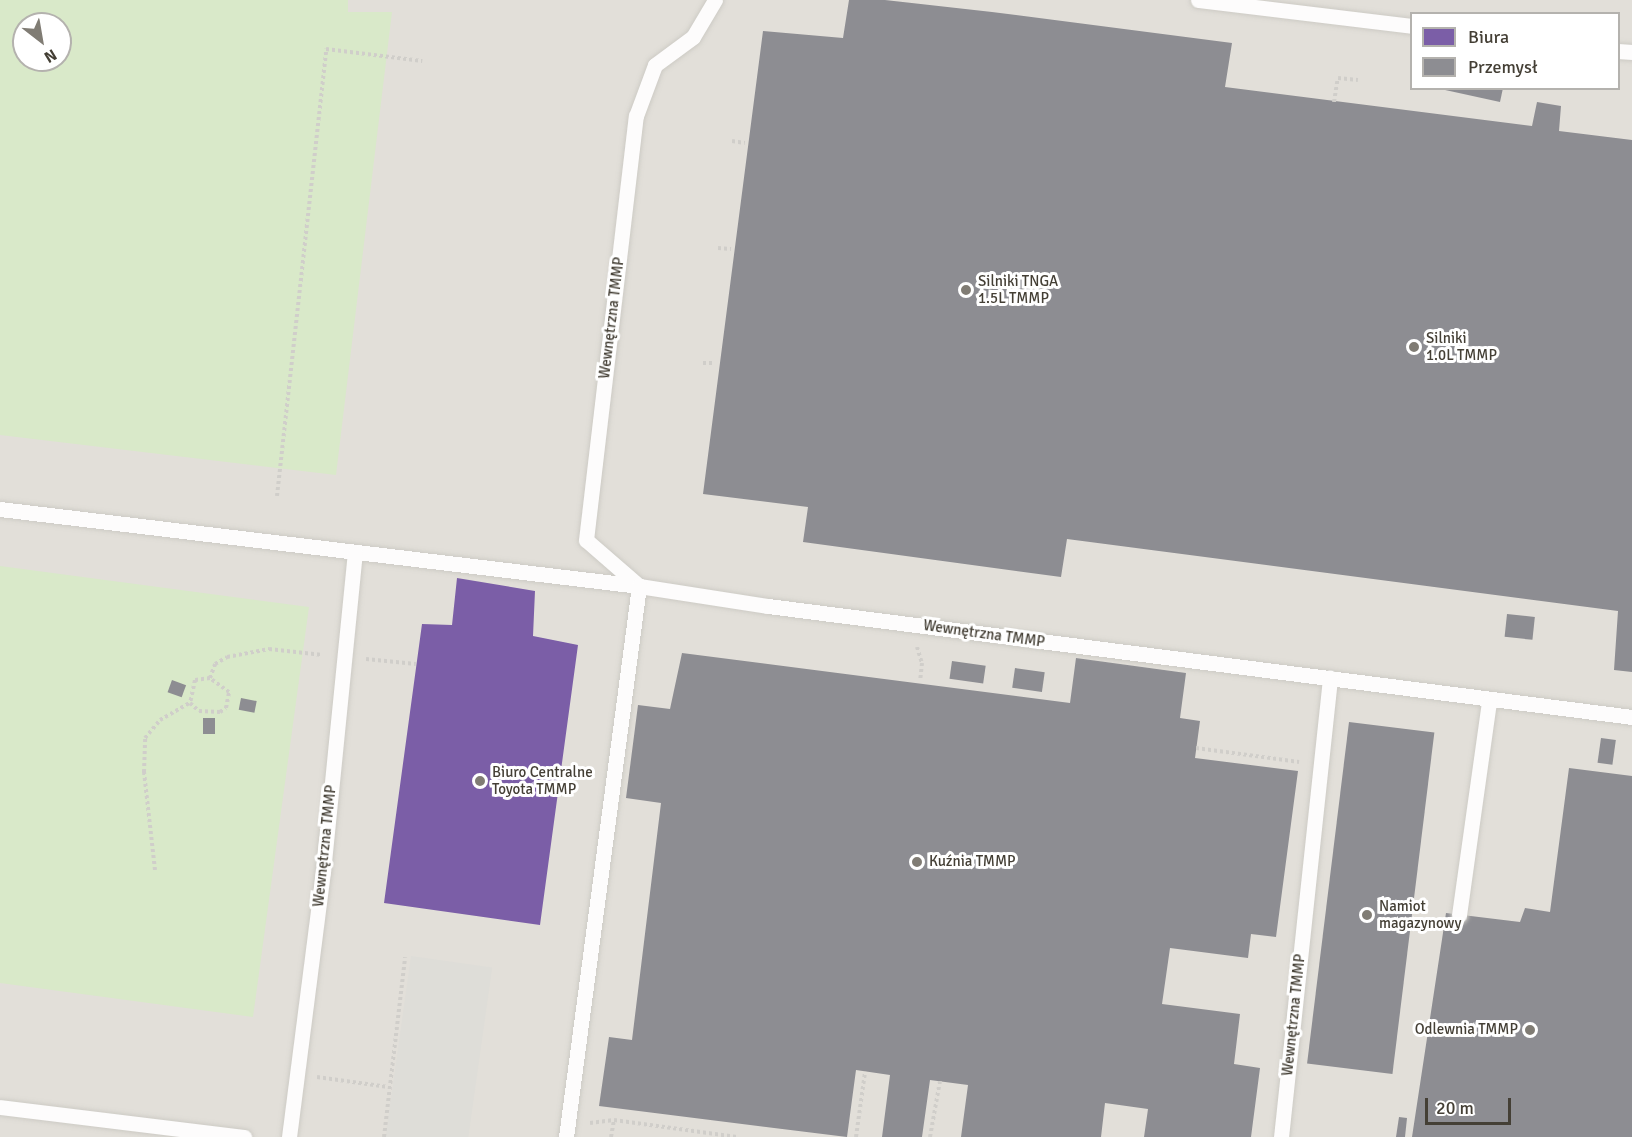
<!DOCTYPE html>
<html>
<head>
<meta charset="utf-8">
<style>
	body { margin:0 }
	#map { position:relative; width:1632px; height:1137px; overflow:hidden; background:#efeee8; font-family:Signika,sans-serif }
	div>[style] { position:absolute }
	.industrial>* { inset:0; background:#e2dfd9 }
	.green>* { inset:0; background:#d9e9c9 }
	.parking>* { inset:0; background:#deddd8; transform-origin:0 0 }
	.offices>* { inset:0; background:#7b5ea7 }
	.industry>* { inset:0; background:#8d8d92; transform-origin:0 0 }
	.path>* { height:4px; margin-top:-2px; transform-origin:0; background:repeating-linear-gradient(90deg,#d0ceca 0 3px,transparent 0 6px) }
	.roads { filter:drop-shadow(0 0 2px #cdcbc5) drop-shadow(0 0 2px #cdcbc5) }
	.service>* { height:15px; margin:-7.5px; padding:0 7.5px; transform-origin:7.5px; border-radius:7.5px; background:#fdfcfc }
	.dots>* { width:16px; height:16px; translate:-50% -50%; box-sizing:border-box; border:3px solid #fff; border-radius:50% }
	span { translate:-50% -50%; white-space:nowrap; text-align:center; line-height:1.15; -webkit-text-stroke:6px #fff; paint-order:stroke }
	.poi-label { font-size:15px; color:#443f35 }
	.left { translate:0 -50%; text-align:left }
	.right { translate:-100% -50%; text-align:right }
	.street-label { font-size:15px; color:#443f35 }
	.legend { position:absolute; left:1410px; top:12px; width:210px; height:78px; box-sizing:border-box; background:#fff; border:2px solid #b4b2ae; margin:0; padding:8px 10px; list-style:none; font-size:18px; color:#443f35 }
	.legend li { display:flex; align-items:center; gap:12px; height:30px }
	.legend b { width:30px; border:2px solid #b4b2ae }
	.north { position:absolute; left:12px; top:12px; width:60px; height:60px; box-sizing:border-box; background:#fff; border:2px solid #b4b2ae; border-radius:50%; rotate:149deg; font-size:16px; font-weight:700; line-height:24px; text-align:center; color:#443f35 }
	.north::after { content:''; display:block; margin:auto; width:21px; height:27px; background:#807c74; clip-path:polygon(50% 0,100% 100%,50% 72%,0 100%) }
	.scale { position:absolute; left:1425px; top:1098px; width:86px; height:27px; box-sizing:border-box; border:3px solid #443f35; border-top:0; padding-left:8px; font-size:18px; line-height:21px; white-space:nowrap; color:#443f35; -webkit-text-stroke:4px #fff; paint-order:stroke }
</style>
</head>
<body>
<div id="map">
	<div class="industrial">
		<i style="clip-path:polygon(evenodd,0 0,1632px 0,1632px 1137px,0 1137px,0 0,1412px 14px,1618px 14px,1618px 88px,1412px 88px,1412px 14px,0 0,24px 24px,60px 24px,60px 60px,24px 60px,24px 24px)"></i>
	</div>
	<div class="green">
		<i style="clip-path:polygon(evenodd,0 0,348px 0,348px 12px,392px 12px,336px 475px,0 435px,0 0,24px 24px,60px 24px,60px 60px,24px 60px,24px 24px)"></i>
		<i style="clip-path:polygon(0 566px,309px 607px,253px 1017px,0 983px)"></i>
	</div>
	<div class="parking">
		<i style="left:411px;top:956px;width:82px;height:183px;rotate:8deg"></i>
	</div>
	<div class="offices">
		<i style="clip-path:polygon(457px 578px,535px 591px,533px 636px,578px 645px,540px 925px,384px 903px,422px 624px,452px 625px)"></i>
	</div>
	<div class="industry">
		<i style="clip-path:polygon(849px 0,885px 0,992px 12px,1232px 43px,1225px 87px,1532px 126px,1537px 102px,1561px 106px,1559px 131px,1632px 140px,1632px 672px,1614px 670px,1618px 611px,1067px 539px,1061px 577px,803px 542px,808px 507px,703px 494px,763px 31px,843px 38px)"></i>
		<i style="clip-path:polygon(1436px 88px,1503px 88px,1500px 102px)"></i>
		<i style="left:1507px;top:614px;width:28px;height:23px;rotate:6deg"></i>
		<i style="clip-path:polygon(682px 653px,1070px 703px,1076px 658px,1186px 673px,1180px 718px,1200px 721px,1195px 758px,1298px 771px,1276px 937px,1251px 934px,1248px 958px,1170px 948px,1162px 1004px,1240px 1014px,1234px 1064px,1260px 1068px,1251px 1137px,1144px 1137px,1148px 1109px,1105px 1103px,1101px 1137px,961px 1137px,968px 1085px,930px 1080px,922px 1137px,882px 1137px,890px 1075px,856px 1070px,847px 1137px,599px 1106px,609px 1037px,632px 1040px,661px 803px,626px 798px,638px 705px,670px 709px)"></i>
		<i style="left:952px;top:661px;width:34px;height:18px;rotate:8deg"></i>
		<i style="left:1015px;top:668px;width:30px;height:20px;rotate:8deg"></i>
		<i style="left:172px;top:680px;width:15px;height:13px;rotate:20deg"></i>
		<i style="left:241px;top:698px;width:16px;height:12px;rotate:11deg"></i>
		<i style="left:203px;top:718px;width:12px;height:16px"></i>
		<i style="left:1349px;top:722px;width:86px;height:344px;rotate:7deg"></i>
		<i style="left:1601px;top:738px;width:15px;height:25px;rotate:8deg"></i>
		<i style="clip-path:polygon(1569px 768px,1632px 776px,1632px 1137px,1412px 1137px,1446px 913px,1520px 922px,1525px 908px,1550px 912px)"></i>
		<i style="clip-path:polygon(1399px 1117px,1407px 1118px,1405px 1137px,1396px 1137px)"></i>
	</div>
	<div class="path">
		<i style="left:1334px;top:102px;width:24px;rotate:-81deg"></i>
		<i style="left:1338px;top:78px;width:20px;rotate:6deg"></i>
		<i style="left:732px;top:141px;width:13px;rotate:9deg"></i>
		<i style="left:718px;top:248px;width:13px;rotate:4deg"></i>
		<i style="left:703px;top:363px;width:10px"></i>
		<i style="left:277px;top:496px;width:450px;rotate:-83.7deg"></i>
		<i style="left:326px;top:49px;width:97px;rotate:7.1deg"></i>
		<i style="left:917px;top:647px;width:17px;rotate:73deg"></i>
		<i style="left:922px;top:663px;width:18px;rotate:96deg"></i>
		<i style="left:366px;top:659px;width:50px;rotate:5.7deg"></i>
		<i style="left:210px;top:678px;width:15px;rotate:172deg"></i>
		<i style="left:195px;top:680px;width:24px;rotate:102deg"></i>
		<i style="left:190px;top:703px;width:12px;rotate:42deg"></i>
		<i style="left:199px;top:711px;width:21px;rotate:3deg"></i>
		<i style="left:220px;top:712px;width:7px;rotate:-34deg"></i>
		<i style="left:226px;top:708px;width:16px;rotate:-79deg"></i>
		<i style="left:229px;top:692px;width:24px;rotate:-144deg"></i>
		<i style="left:210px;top:678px;width:15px;rotate:-70deg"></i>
		<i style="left:215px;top:664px;width:14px;rotate:-30deg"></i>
		<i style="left:227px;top:657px;width:43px;rotate:-10.8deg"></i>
		<i style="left:269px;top:649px;width:54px;rotate:6.3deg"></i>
		<i style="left:1196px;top:748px;width:104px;rotate:7.7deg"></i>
		<i style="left:155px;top:870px;width:99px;rotate:-96.4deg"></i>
		<i style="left:144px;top:772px;width:34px;rotate:-88deg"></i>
		<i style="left:145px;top:738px;width:23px;rotate:-50deg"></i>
		<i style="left:160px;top:720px;width:34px;rotate:-30deg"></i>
		<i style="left:317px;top:1077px;width:72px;rotate:8deg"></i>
		<i style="left:590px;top:1123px;width:24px;rotate:-7deg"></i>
		<i style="left:614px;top:1120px;width:124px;rotate:7.9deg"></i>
		<i style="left:384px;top:1137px;width:181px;rotate:-83.3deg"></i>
		<i style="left:611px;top:1137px;width:17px;rotate:-80deg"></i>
		<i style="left:856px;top:1137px;width:66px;rotate:-82.1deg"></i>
		<i style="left:930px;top:1137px;width:57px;rotate:-79.9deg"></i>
	</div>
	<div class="roads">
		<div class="service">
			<i style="left:1198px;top:0;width:216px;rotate:6.9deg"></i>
			<i style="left:1618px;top:51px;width:14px;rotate:4deg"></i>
			<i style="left:0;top:509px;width:644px;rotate:6.87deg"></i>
			<i style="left:639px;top:586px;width:131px;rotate:8.8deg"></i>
			<i style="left:768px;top:606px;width:871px;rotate:7.32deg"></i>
			<i style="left:639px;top:586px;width:70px;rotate:-139deg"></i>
			<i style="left:586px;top:540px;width:427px;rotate:-83.3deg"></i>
			<i style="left:636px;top:116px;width:54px;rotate:-69.6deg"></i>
			<i style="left:655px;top:65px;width:47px;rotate:-36.4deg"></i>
			<i style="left:693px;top:37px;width:43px;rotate:-59.3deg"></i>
			<i style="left:1459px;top:915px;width:216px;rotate:-82deg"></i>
			<i style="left:0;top:1107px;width:246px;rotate:7deg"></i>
			<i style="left:289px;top:1137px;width:267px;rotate:-82.7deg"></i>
			<i style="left:323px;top:872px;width:321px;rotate:-84.3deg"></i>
			<i style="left:566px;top:1137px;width:556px;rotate:-82.45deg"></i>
			<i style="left:1281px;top:1137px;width:462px;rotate:-83.9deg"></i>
		</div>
	</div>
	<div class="dots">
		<i style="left:966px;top:290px;background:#807c74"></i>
		<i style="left:1414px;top:347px;background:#807c74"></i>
		<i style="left:480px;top:781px;background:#807c74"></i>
		<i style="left:917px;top:862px;background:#807c74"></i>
		<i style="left:1367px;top:915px;background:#807c74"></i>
		<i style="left:1530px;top:1030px;background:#807c74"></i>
	</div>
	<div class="poi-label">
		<span class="left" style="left:978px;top:290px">Silniki TNGA<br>1.5L TMMP</span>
		<span class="left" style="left:1426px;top:347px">Silniki<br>1.0L TMMP</span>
		<span class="left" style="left:492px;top:781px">Biuro Centralne<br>Toyota TMMP</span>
		<span class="left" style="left:929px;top:862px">Kuźnia TMMP</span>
		<span class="left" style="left:1379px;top:915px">Namiot<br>magazynowy</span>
		<span class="right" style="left:1518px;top:1030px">Odlewnia TMMP</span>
	</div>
	<div class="street-label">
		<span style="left:612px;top:318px;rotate:-83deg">Wewnętrzna TMMP</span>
		<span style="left:984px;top:634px;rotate:8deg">Wewnętrzna TMMP</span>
		<span style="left:325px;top:846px;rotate:-84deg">Wewnętrzna TMMP</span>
		<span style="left:1294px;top:1015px;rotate:-84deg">Wewnętrzna TMMP</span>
	</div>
	<ul class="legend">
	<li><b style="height:16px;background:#7b5ea7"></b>Biura</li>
	<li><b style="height:16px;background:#8d8d92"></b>Przemysł</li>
	</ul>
	<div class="north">N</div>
	<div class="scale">20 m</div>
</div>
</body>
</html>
